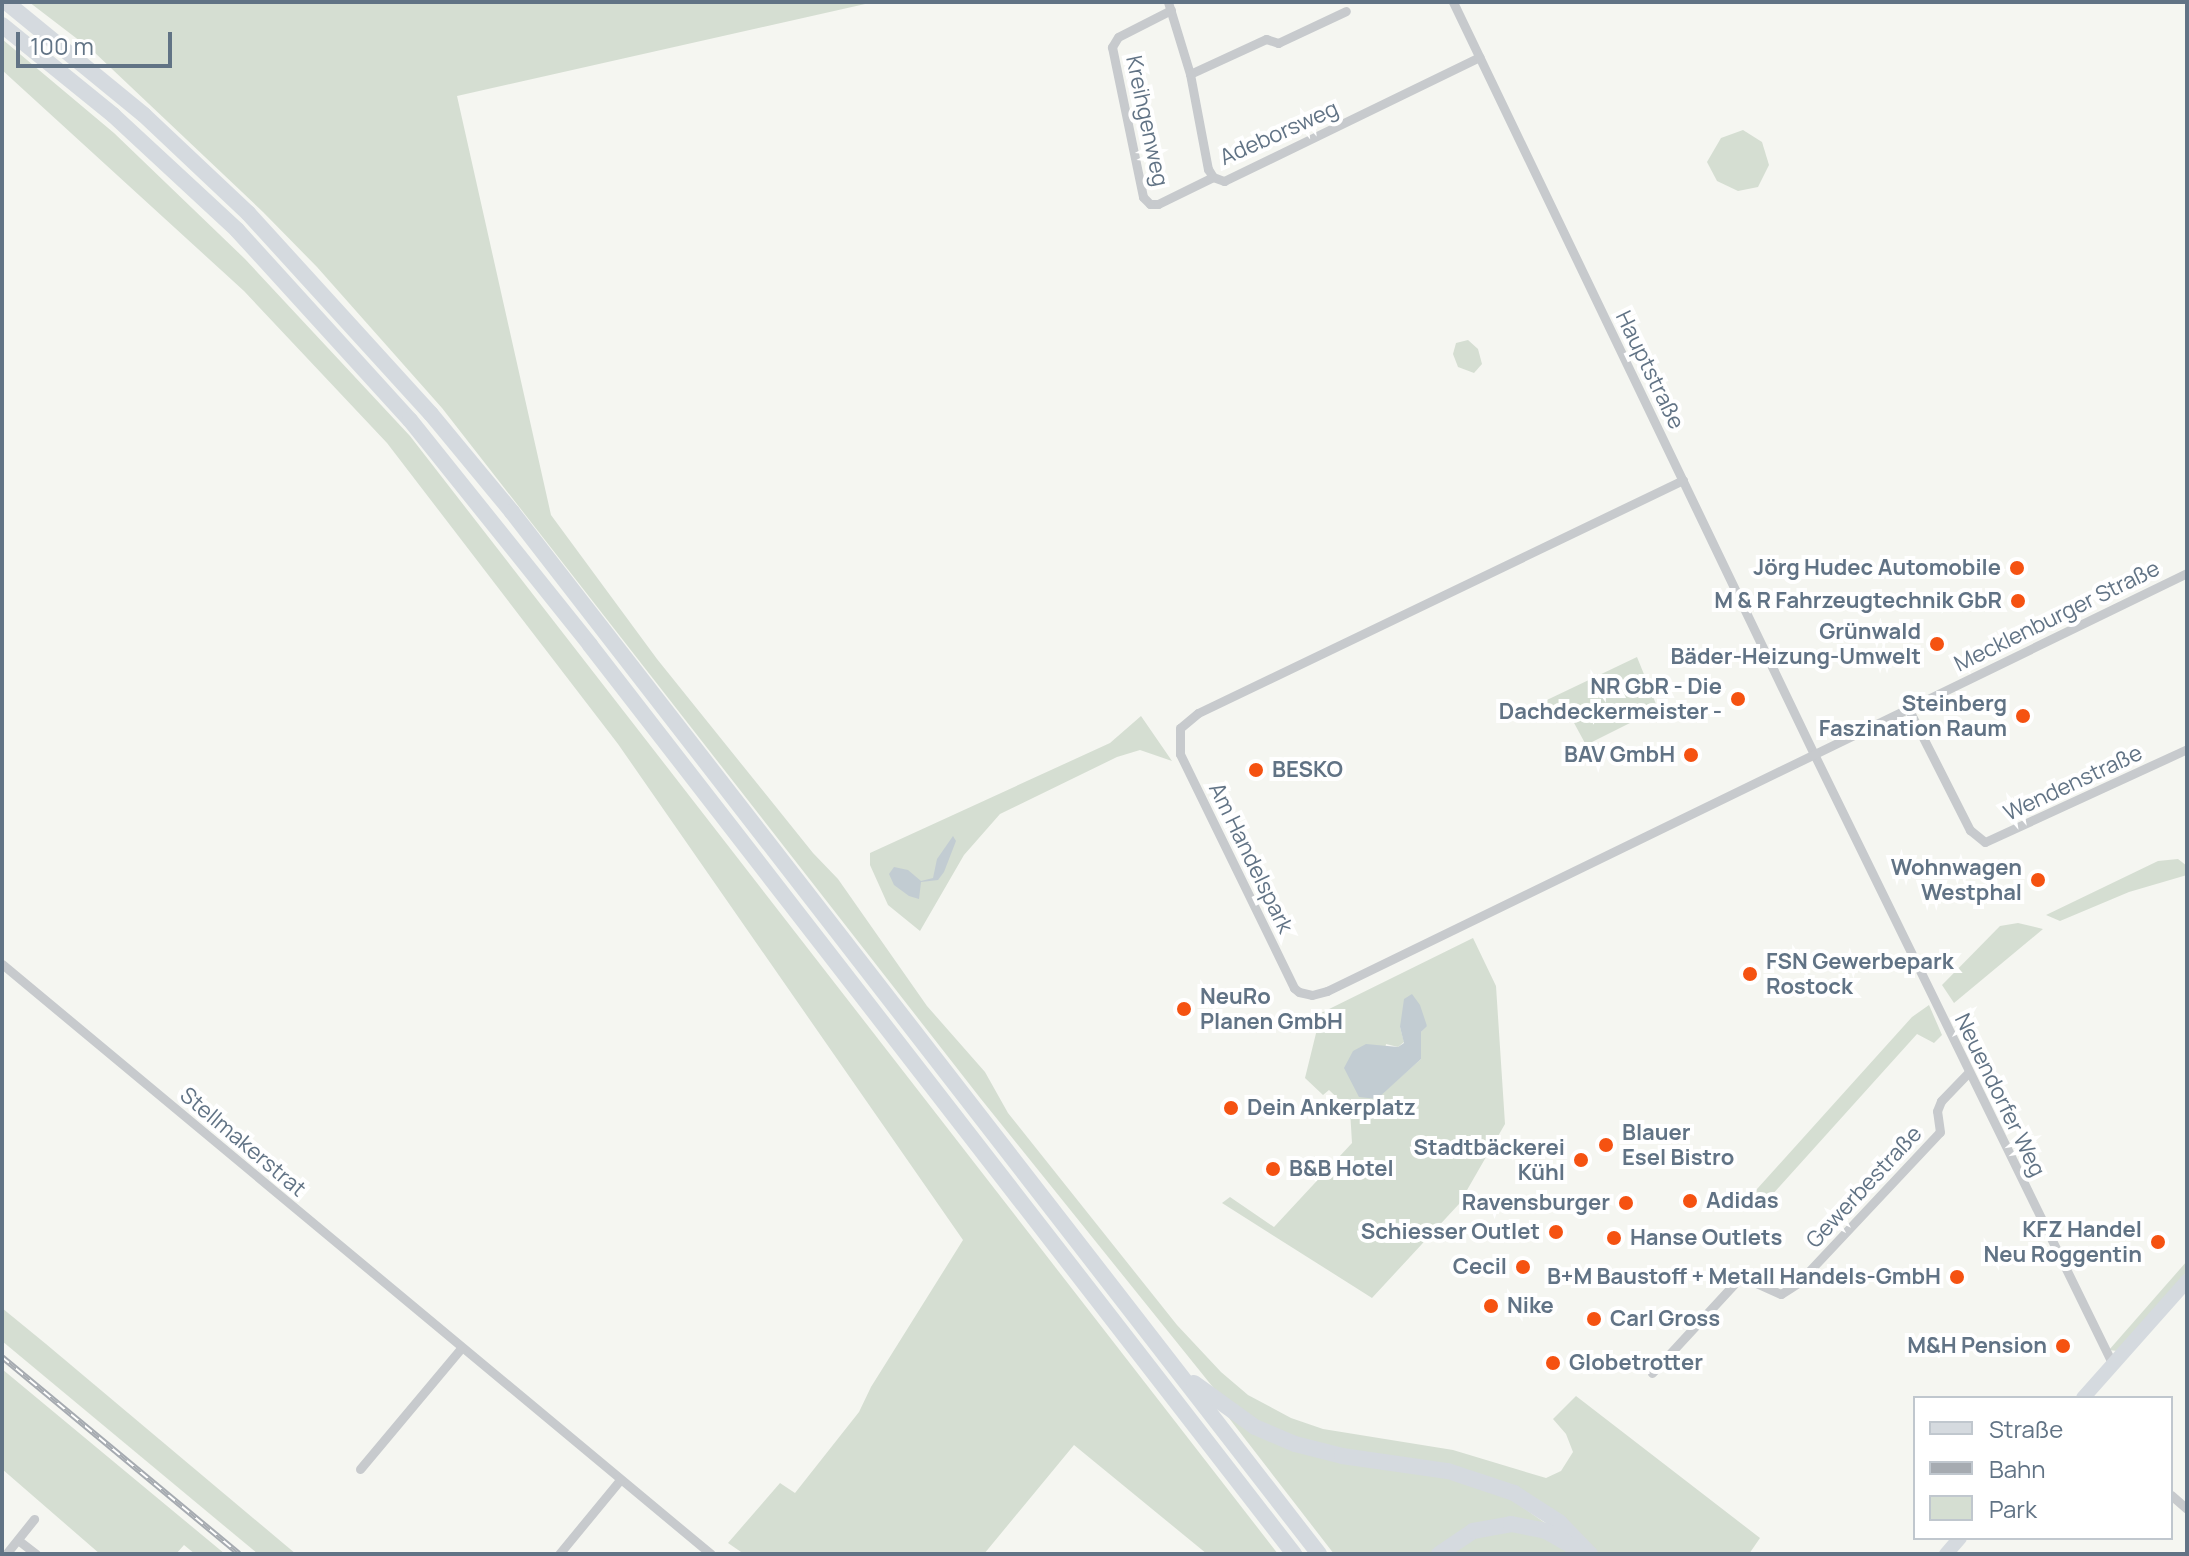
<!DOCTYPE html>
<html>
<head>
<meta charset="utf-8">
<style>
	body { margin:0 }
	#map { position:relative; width:2189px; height:1556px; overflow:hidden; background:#f5f6f1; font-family:Manrope,sans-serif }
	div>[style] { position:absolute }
	.green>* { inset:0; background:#d5ded2 }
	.water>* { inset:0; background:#c2ccd2 }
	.minor>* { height:9px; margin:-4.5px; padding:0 4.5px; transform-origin:4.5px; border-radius:4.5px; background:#c7cacd }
	.primary>* { height:14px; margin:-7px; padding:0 7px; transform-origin:7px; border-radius:7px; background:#d5dadf }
	.motorway>* { height:16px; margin:-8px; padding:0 8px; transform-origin:8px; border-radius:8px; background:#d5dadf }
	.rail>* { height:6px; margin-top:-3px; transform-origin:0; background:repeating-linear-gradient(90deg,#fff 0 9px,#a6abb1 0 18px); box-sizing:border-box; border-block:2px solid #a6abb1 }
	.dots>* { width:22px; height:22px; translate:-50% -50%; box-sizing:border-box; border:4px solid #fff; border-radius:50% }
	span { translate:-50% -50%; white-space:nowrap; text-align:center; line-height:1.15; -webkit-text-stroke:8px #fff; paint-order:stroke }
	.street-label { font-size:22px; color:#617385 }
	.poi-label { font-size:22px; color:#617385; font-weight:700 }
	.right { translate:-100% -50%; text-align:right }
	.left { translate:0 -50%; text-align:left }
	.frame { position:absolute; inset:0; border:4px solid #617385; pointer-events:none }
	.legend { position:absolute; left:1913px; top:1396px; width:260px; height:144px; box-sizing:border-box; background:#fff; border:2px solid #c0c7ce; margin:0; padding:10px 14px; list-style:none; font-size:24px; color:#617385 }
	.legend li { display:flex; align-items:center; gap:16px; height:40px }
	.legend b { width:40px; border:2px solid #c0c7ce }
	.scale { position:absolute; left:16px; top:32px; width:156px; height:36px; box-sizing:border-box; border:4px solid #617385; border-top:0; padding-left:10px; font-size:24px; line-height:28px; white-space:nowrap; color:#617385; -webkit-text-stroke:6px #fff; paint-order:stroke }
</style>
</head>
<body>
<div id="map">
	<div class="green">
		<i style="clip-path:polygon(29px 2px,874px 2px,457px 96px,551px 515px,657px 659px,813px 853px,838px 879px,927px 1006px,985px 1072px,1008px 1113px,1177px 1325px,1221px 1372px,1248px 1395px,1291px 1418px,1323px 1429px,1453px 1450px,1546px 1478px,1561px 1471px,1573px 1452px,1566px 1434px,1553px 1419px,1576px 1396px,1760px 1538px,1749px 1554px,1597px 1554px,1535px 1499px,1345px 1452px,1264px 1427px,1216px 1391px,981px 1099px,442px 408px,317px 267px,263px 212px,93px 51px)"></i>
		<i style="clip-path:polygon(2px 39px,114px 133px,245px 259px,410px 436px,1278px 1554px,1207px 1554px,1074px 1445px,984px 1554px,744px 1554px,728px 1543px,780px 1483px,795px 1493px,859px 1412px,871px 1387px,963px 1240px,618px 744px,387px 443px,244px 291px,2px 70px)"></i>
		<i style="clip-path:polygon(1743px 130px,1762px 142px,1769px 165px,1758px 187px,1738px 191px,1717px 181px,1707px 162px,1721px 138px)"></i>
		<i style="clip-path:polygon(1468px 340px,1478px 349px,1482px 364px,1474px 373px,1458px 367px,1453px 354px,1456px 343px)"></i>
		<i style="clip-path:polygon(1637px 657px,1658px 709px,1586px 745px,1567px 710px,1533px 716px,1528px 709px)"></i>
		<i style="clip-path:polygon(1141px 716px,1172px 761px,1140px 750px,1117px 757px,1000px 814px,964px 855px,920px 931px,888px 905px,870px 865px,870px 853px,1110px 743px)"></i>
		<i style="clip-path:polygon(2178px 859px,2187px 866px,2187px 875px,2129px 892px,2060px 921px,2046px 915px,2158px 861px)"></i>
		<i style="clip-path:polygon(2018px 923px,2043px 929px,1954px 1003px,1942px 985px,2000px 926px)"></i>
		<i style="clip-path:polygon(evenodd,1473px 938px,1496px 986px,1505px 1124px,1459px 1204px,1372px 1298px,1222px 1203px,1230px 1197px,1274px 1227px,1352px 1143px,1350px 1110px,1329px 1090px,1323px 1095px,1305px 1078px,1321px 1013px,1473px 938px,1427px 1025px,1421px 1032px,1421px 1059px,1377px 1098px,1386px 1044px,1398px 1047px,1404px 1042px,1400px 1027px,1427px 1025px)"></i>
		<i style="clip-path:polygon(1929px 1005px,1942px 1035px,1934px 1043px,1917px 1034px,1761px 1207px,1748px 1199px,1912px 1017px)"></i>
		<i style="clip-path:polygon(2187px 1261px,2187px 1272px,2117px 1351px,2109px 1350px)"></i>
		<i style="clip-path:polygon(2px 1308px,46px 1344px,296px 1554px,258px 1554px,2px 1341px)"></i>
		<i style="clip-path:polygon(2px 1369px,155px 1496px,225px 1554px,195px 1554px,184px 1545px,176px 1554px,100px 1554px,2px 1469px)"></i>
		<i style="clip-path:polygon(1222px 1409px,1234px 1419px,1502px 1493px,1555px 1530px,1465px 1529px,1431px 1554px,1334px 1554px)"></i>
		<i style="clip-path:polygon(1506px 1529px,1540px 1534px,1571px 1554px,1446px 1554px,1473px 1537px)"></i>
	</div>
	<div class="water">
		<i style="clip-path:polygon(953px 836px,956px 841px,944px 872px,938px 880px,921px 882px,919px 899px,909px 896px,894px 885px,889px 874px,894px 867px,908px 870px,921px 881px,933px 878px,937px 859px)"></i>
		<i style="clip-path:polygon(1412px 994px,1420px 1005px,1427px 1026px,1421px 1032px,1421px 1059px,1377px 1099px,1359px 1097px,1344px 1068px,1353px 1051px,1366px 1044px,1398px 1047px,1404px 1043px,1400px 1027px,1404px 999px)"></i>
	</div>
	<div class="minor">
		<i style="left:1168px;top:2px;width:75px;rotate:73deg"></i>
		<i style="left:1190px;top:74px;width:97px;rotate:79.3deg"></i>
		<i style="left:1208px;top:169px;width:9px;rotate:58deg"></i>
		<i style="left:1213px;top:177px;width:12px;rotate:20deg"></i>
		<i style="left:1224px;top:181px;width:284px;rotate:-25.9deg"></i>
		<i style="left:1453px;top:2px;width:834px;rotate:64.36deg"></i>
		<i style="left:1814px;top:754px;width:680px;rotate:63.92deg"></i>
		<i style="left:1171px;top:10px;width:59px;rotate:153deg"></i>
		<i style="left:1118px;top:37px;width:12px;rotate:121deg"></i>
		<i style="left:1112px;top:47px;width:153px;rotate:78.3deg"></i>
		<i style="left:1143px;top:197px;width:10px;rotate:45deg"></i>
		<i style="left:1150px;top:204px;width:8px"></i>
		<i style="left:1158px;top:204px;width:61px;rotate:-26.1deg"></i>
		<i style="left:1190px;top:74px;width:84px;rotate:-24.7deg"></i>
		<i style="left:1266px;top:39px;width:13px;rotate:18deg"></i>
		<i style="left:1278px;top:43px;width:75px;rotate:-25.2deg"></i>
		<i style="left:1683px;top:480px;width:538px;rotate:154.34deg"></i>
		<i style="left:1198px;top:713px;width:23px;rotate:140deg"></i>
		<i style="left:1180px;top:728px;width:26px;rotate:90deg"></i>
		<i style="left:1180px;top:754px;width:260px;rotate:64deg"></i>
		<i style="left:1294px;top:988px;width:6px;rotate:39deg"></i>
		<i style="left:1299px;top:992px;width:13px;rotate:13deg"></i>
		<i style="left:1312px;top:995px;width:16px;rotate:-15deg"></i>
		<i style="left:1327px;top:991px;width:956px;rotate:-25.92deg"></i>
		<i style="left:1908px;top:708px;width:137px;rotate:63.1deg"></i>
		<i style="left:1970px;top:830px;width:19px;rotate:39deg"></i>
		<i style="left:1985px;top:842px;width:222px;rotate:-24.7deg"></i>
		<i style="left:2px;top:964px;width:922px;rotate:39.77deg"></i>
		<i style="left:1652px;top:1373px;width:124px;rotate:-47.3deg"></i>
		<i style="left:1736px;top:1282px;width:11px;rotate:-15deg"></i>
		<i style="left:1747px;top:1279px;width:37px;rotate:24deg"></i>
		<i style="left:1781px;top:1294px;width:20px;rotate:-33deg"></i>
		<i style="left:1798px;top:1283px;width:207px;rotate:-46.8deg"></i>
		<i style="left:1940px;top:1132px;width:21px;rotate:-98deg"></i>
		<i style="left:1937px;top:1111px;width:11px;rotate:-68deg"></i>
		<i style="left:1941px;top:1101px;width:40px;rotate:-46deg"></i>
		<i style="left:360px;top:1469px;width:158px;rotate:-50.1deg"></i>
		<i style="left:2171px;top:1495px;width:21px;rotate:41deg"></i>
		<i style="left:18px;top:1540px;width:23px;rotate:38deg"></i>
		<i style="left:6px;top:1554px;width:45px;rotate:-51.3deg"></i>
		<i style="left:559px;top:1554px;width:96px;rotate:-50.5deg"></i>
	</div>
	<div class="primary">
		<i style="left:2083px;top:1398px;width:157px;rotate:-48.4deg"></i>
		<i style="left:1946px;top:1554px;width:21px;rotate:-49deg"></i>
	</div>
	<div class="motorway">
		<i style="left:6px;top:2px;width:178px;rotate:39.3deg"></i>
		<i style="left:144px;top:115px;width:143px;rotate:43.3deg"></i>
		<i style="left:248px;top:213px;width:272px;rotate:47.7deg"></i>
		<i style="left:431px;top:414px;width:127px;rotate:50.4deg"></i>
		<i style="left:512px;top:512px;width:1318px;rotate:52.24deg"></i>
		<i style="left:2px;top:25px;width:143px;rotate:39deg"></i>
		<i style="left:113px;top:115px;width:169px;rotate:42.8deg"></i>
		<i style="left:237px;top:230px;width:257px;rotate:47.7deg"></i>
		<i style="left:410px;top:420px;width:288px;rotate:51.3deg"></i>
		<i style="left:590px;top:645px;width:1150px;rotate:52.24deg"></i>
		<i style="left:1194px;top:1383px;width:75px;rotate:35.8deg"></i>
		<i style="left:1255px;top:1427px;width:43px;rotate:23deg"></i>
		<i style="left:1295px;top:1444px;width:49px;rotate:14.3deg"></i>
		<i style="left:1342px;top:1456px;width:107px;rotate:8.1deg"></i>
		<i style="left:1448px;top:1471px;width:70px;rotate:18.4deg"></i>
		<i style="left:1514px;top:1493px;width:54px;rotate:32.8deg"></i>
		<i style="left:1559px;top:1522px;width:45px;rotate:45.9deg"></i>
		<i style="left:1439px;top:1554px;width:41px;rotate:-34.1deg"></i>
		<i style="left:1473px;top:1531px;width:39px;rotate:-10deg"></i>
		<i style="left:1511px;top:1524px;width:36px;rotate:11deg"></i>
		<i style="left:1546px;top:1531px;width:34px;rotate:30deg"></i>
	</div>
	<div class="rail">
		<i style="left:2px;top:1357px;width:308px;rotate:39.7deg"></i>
	</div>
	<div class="dots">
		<i style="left:2017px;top:568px;background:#f55211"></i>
		<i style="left:2018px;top:601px;background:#f55211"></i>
		<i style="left:1937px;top:644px;background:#f55211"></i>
		<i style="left:1738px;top:699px;background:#f55211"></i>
		<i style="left:2023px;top:716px;background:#f55211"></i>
		<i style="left:1691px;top:755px;background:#f55211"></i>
		<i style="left:1256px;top:770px;background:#f55211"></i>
		<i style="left:2038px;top:880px;background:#f55211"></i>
		<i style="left:1750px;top:974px;background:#f55211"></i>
		<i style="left:1184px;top:1009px;background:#f55211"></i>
		<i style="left:1231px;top:1108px;background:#f55211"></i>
		<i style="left:1606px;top:1145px;background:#f55211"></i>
		<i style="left:1581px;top:1160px;background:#f55211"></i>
		<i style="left:1273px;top:1169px;background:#f55211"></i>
		<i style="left:1690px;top:1201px;background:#f55211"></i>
		<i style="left:1626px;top:1203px;background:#f55211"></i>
		<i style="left:1556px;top:1232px;background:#f55211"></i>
		<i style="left:1614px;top:1238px;background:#f55211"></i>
		<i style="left:2158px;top:1242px;background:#f55211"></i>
		<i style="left:1523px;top:1267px;background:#f55211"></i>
		<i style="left:1957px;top:1277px;background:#f55211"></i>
		<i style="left:1491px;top:1306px;background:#f55211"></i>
		<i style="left:1594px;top:1319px;background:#f55211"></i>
		<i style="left:2063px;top:1346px;background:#f55211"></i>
		<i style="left:1553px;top:1363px;background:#f55211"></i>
	</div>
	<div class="street-label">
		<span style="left:1147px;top:121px;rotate:78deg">Kreihgenweg</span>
		<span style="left:1279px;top:133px;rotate:-24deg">Adeborsweg</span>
		<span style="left:1650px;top:370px;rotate:64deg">Hauptstraße</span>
		<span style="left:2057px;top:616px;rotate:-26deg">Mecklenburger Straße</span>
		<span style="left:2073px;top:783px;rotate:-25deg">Wendenstraße</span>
		<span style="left:1251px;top:858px;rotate:64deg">Am Handelspark</span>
		<span style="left:2000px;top:1095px;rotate:64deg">Neuendorfer Weg</span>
		<span style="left:243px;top:1142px;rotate:40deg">Stellmakerstrat</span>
		<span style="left:1864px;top:1187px;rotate:-47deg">Gewerbestraße</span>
	</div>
	<div class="poi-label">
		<span class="right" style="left:2001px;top:568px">Jörg Hudec Automobile</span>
		<span class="right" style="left:2002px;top:601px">M &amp; R Fahrzeugtechnik GbR</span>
		<span class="right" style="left:1921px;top:644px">Grünwald<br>Bäder-Heizung-Umwelt</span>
		<span class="right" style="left:1722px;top:699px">NR GbR - Die<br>Dachdeckermeister -</span>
		<span class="right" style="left:2007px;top:716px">Steinberg<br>Faszination Raum</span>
		<span class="right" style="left:1675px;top:755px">BAV GmbH</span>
		<span class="left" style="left:1272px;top:770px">BESKO</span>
		<span class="right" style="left:2022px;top:880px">Wohnwagen<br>Westphal</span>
		<span class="left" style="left:1766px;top:974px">FSN Gewerbepark<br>Rostock</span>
		<span class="left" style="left:1200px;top:1009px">NeuRo<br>Planen GmbH</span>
		<span class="left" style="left:1247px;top:1108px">Dein Ankerplatz</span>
		<span class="left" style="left:1622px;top:1145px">Blauer<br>Esel Bistro</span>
		<span class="right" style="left:1565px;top:1160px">Stadtbäckerei<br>Kühl</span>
		<span class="left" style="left:1289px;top:1169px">B&amp;B Hotel</span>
		<span class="left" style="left:1706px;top:1201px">Adidas</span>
		<span class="right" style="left:1610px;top:1203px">Ravensburger</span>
		<span class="right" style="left:2142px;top:1242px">KFZ Handel<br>Neu Roggentin</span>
		<span class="right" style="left:1540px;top:1232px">Schiesser Outlet</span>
		<span class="left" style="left:1630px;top:1238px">Hanse Outlets</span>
		<span class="right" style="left:1507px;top:1267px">Cecil</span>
		<span class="right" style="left:1941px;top:1277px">B+M Baustoff + Metall Handels-GmbH</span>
		<span class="left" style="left:1507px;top:1306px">Nike</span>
		<span class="left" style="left:1610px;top:1319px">Carl Gross</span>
		<span class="right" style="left:2047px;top:1346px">M&amp;H Pension</span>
		<span class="left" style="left:1569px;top:1363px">Globetrotter</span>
	</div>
	<div class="frame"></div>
	<ul class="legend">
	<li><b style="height:10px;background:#d5dadf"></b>Straße</li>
	<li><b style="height:10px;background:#a6abb1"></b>Bahn</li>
	<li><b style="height:22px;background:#d5ded2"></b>Park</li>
	</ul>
	<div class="scale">100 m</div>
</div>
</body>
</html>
